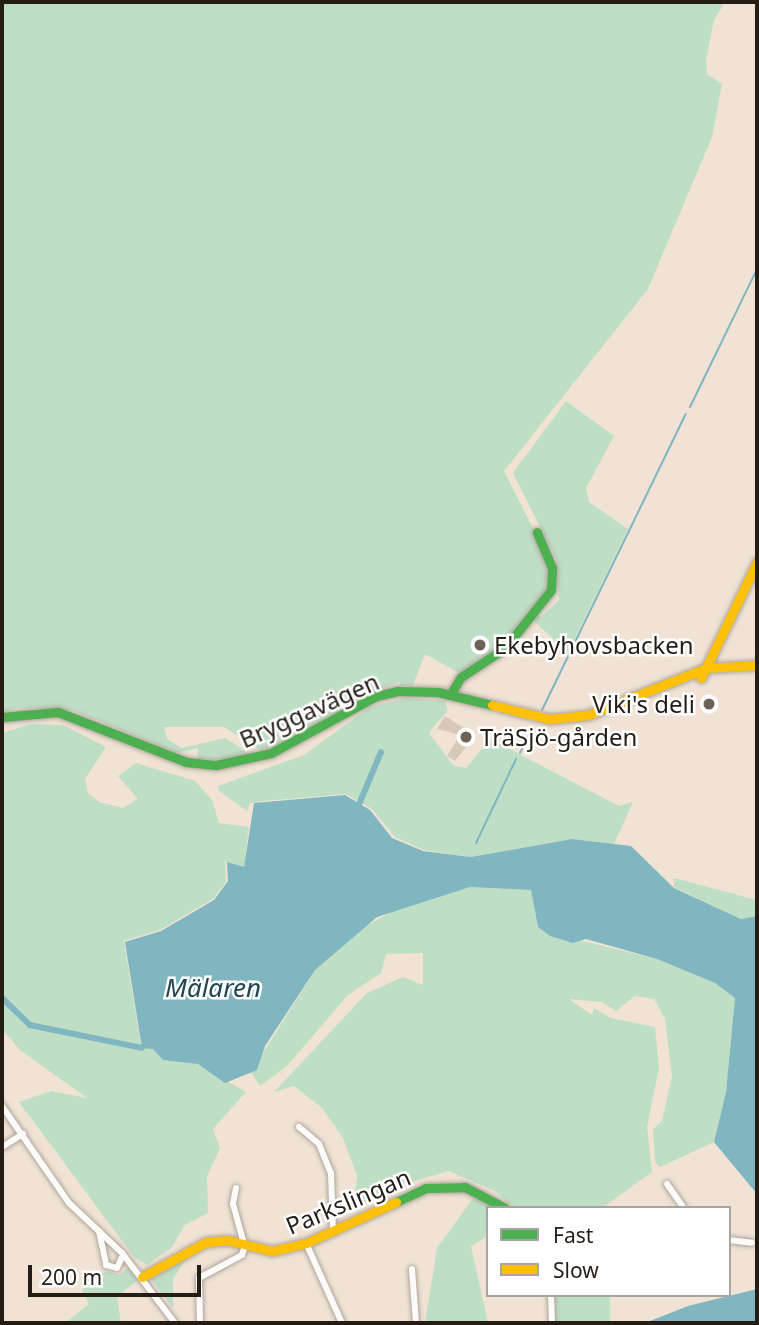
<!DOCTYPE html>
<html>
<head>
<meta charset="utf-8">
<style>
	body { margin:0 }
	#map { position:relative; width:759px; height:1325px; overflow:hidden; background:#f0e3d6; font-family:"Noto Sans",sans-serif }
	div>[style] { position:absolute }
	.green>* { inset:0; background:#bfdec6; transform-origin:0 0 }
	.water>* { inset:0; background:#7fb6c0 }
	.stream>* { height:2px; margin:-1px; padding:0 1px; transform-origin:1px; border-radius:1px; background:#7fb6c0 }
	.canal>* { height:6px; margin:-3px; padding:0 3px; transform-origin:3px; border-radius:3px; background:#7fb6c0 }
	.building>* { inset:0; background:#d7c9b8 }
	.roads { filter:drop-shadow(0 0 2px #b0a69c) drop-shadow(0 0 2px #b0a69c) }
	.street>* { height:6px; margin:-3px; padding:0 3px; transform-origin:3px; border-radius:3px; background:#fdfbf9 }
	.fast>* { height:9px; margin:-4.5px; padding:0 4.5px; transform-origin:4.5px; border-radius:4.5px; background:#4caf50 }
	.slow>* { height:9px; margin:-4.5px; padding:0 4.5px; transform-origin:4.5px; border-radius:4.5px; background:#ffc107 }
	.dots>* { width:19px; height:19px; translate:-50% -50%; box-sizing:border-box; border:4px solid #fff; border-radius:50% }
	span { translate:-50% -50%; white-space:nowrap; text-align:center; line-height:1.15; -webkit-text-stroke:5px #fff; paint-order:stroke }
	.poi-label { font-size:24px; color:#251d14 }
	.left { translate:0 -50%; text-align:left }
	.right { translate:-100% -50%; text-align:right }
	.street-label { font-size:24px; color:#251d14 }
	.water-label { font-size:26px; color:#204650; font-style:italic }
	.frame { position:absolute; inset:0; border:4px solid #251d14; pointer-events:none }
	.legend { position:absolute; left:486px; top:1206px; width:245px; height:91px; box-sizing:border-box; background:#fff; border:2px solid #a8a5a1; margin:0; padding:9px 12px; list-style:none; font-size:21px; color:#251d14 }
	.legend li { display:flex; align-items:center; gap:14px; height:35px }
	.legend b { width:35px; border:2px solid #a8a5a1 }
	.scale { position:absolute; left:28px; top:1265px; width:173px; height:32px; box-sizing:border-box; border:4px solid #251d14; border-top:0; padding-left:9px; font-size:21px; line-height:24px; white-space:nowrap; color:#251d14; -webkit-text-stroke:5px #fff; paint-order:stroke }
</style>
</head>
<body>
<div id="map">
	<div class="green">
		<i style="clip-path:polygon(2px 2px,725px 2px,714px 20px,706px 60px,707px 74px,722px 84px,712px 137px,648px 289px,504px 471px,546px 554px,550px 589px,511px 635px,498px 638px,499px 649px,461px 674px,425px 654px,413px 685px,400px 686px,400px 682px,359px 696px,357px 702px,273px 747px,260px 750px,224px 727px,164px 727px,167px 739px,182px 748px,225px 738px,252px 755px,238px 758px,197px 760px,198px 748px,178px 753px,72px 710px,16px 708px,2px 713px)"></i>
		<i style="clip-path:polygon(566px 401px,614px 436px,586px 488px,589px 502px,628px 529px,568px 653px,535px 622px,534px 613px,541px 617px,559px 600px,556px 559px,513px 473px)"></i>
		<i style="clip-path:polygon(406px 698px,445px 701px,448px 710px,429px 733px,453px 765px,466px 768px,490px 739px,619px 806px,633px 802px,614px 844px,572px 839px,471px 857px,424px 850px,395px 837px,372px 809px,346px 794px,264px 801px,250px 803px,247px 811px,219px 791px,218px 786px,304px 755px,370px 707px)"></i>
		<i style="clip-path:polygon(31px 724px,63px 725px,106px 747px,85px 779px,88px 793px,99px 802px,123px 808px,138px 799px,118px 776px,136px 763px,195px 781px,212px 800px,219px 823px,249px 827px,244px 868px,225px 861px,226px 882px,213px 899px,160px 930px,124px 941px,141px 1045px,31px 1022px,2px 994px,2px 733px)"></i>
		<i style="clip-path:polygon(674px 878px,757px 900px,757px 916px,741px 919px,674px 887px)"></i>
		<i style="clip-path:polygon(470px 887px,531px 890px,538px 927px,549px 933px,657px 959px,715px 983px,735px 998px,726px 1092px,714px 1142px,660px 1167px,655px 1162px,653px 1129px,662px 1121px,672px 1076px,665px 1019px,654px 999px,635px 996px,616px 1011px,602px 1002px,569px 999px,592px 1015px,594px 1008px,611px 1018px,655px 1027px,659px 1068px,647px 1127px,652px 1172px,602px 1208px,514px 1208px,495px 1191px,449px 1171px,394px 1187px,353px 1210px,357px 1176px,343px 1138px,322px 1108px,294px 1086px,274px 1092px,367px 993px,403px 977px,423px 985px,423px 953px,386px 954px,381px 973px,348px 995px,287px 1066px,260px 1086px,251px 1072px,315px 970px,360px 929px,406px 904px)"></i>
		<i style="clip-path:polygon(2px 1001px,32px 1028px,153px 1049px,198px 1064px,246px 1092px,213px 1129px,220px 1148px,207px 1176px,208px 1213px,185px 1225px,171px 1248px,147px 1265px,134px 1257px,19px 1102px,51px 1091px,87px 1098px,20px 1050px,2px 1029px)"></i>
		<i style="clip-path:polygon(477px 1193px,503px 1208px,488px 1208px,488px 1236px,471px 1246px,488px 1323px,425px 1323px,437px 1248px)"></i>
		<i style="clip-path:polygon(189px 1254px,173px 1279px,173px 1308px,150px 1278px)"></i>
		<i style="clip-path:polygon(129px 1266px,139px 1279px,117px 1297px,121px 1323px,65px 1323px,89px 1304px,82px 1290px,106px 1271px,120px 1275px)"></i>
		<i style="left:553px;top:1295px;width:57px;height:28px"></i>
	</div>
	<div class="water">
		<i style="clip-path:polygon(345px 795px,370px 810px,392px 838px,423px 851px,471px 857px,572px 839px,631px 846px,674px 888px,741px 919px,757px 916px,757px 1194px,714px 1142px,726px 1092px,735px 998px,715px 983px,657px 959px,586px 939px,573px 943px,550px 936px,538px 927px,531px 890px,470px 887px,377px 917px,315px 970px,265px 1046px,257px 1070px,225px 1083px,198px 1064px,163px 1060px,153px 1049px,142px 1048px,125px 942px,161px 931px,214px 900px,228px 881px,227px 862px,244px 867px,254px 803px)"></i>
		<i style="clip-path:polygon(757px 1289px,757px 1323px,645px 1323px,688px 1306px)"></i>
	</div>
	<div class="stream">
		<i style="left:690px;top:407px;width:153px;rotate:-64.1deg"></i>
		<i style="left:542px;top:710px;width:329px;rotate:-64.1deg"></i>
		<i style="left:520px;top:753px;width:27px;rotate:-63deg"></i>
		<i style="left:476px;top:843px;width:93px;rotate:-64.5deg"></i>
	</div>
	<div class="canal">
		<i style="left:360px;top:802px;width:54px;rotate:-67.2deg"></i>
		<i style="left:2px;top:998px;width:39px;rotate:44deg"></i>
		<i style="left:30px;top:1025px;width:114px;rotate:11.6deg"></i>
	</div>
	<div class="building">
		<i style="clip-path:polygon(445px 716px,475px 735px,455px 761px,447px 756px,460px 735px,437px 729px)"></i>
	</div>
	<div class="roads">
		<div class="street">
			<i style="left:2px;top:1106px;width:118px;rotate:55.4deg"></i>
			<i style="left:69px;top:1203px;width:73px;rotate:43.3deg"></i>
			<i style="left:122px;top:1253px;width:88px;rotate:52.9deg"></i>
			<i style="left:299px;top:1127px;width:26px;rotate:40deg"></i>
			<i style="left:319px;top:1144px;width:31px;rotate:68deg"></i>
			<i style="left:331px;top:1173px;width:57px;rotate:88deg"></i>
			<i style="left:2px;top:1147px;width:25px;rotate:-32deg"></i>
			<i style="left:667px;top:1184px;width:29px;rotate:55deg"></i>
			<i style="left:236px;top:1188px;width:16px;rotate:101deg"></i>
			<i style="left:233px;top:1204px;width:41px;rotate:74.6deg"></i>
			<i style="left:99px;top:1231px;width:35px;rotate:78deg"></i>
			<i style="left:106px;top:1265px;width:11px;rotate:15deg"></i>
			<i style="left:117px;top:1268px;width:14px;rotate:-65deg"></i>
			<i style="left:729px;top:1240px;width:23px;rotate:7deg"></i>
			<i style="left:306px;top:1243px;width:88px;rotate:65.8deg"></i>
			<i style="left:412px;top:1269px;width:54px;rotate:85.8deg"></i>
			<i style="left:551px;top:1295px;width:28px;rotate:88deg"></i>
			<i style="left:200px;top:1321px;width:43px;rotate:-91.3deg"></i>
			<i style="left:199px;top:1278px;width:49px;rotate:-28.1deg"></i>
			<i style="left:242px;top:1255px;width:10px;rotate:-73deg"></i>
		</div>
		<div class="fast">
			<i style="left:450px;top:695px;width:21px;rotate:-59deg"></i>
			<i style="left:461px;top:677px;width:53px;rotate:-33.4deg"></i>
			<i style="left:505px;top:648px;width:74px;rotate:-51.6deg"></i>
			<i style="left:551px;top:590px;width:22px;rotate:-87deg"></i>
			<i style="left:552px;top:568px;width:39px;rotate:-113deg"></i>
			<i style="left:2px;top:717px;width:56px;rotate:-5.1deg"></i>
			<i style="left:58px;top:712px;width:137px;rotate:21.3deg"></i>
			<i style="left:186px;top:762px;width:30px;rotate:6deg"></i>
			<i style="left:216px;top:765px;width:56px;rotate:-12.3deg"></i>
			<i style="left:271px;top:753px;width:119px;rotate:-28.5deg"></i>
			<i style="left:376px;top:696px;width:22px;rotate:-13deg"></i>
			<i style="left:397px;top:691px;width:41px;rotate:1.4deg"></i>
			<i style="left:438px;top:692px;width:56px;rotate:13.5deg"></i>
			<i style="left:396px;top:1202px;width:33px;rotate:-25deg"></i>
			<i style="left:426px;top:1188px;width:39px;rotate:-1deg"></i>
			<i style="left:465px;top:1187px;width:45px;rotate:27.7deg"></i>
		</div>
		<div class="slow">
			<i style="left:701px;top:678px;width:129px;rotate:-64.2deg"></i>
			<i style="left:492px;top:705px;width:60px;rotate:13.6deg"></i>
			<i style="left:550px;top:719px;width:38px;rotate:-6deg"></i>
			<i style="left:588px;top:715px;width:127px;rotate:-21.7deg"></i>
			<i style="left:706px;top:668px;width:51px;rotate:-3.4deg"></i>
			<i style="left:142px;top:1277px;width:73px;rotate:-28.7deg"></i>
			<i style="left:206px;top:1242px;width:21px;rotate:-5deg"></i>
			<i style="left:227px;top:1240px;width:46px;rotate:13.7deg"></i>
			<i style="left:272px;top:1251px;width:35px;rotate:-13deg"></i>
			<i style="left:306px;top:1243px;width:99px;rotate:-24.5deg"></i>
		</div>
	</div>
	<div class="dots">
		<i style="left:480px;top:645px;background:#6c6258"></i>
		<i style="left:709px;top:704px;background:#6c6258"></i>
		<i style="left:466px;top:737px;background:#6c6258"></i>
	</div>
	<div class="poi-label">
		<span class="left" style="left:494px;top:645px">Ekebyhovsbacken</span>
		<span class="right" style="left:695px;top:704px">Viki's deli</span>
		<span class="left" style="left:480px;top:737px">TräSjö-gården</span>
	</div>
	<div class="street-label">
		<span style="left:309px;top:710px;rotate:-24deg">Bryggavägen</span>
		<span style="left:348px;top:1201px;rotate:-23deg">Parkslingan</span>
	</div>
	<div class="water-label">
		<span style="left:213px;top:988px">Mälaren</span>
	</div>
	<div class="frame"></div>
	<ul class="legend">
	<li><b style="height:9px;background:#4caf50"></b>Fast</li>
	<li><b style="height:9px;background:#ffc107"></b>Slow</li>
	</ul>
	<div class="scale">200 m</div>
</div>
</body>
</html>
